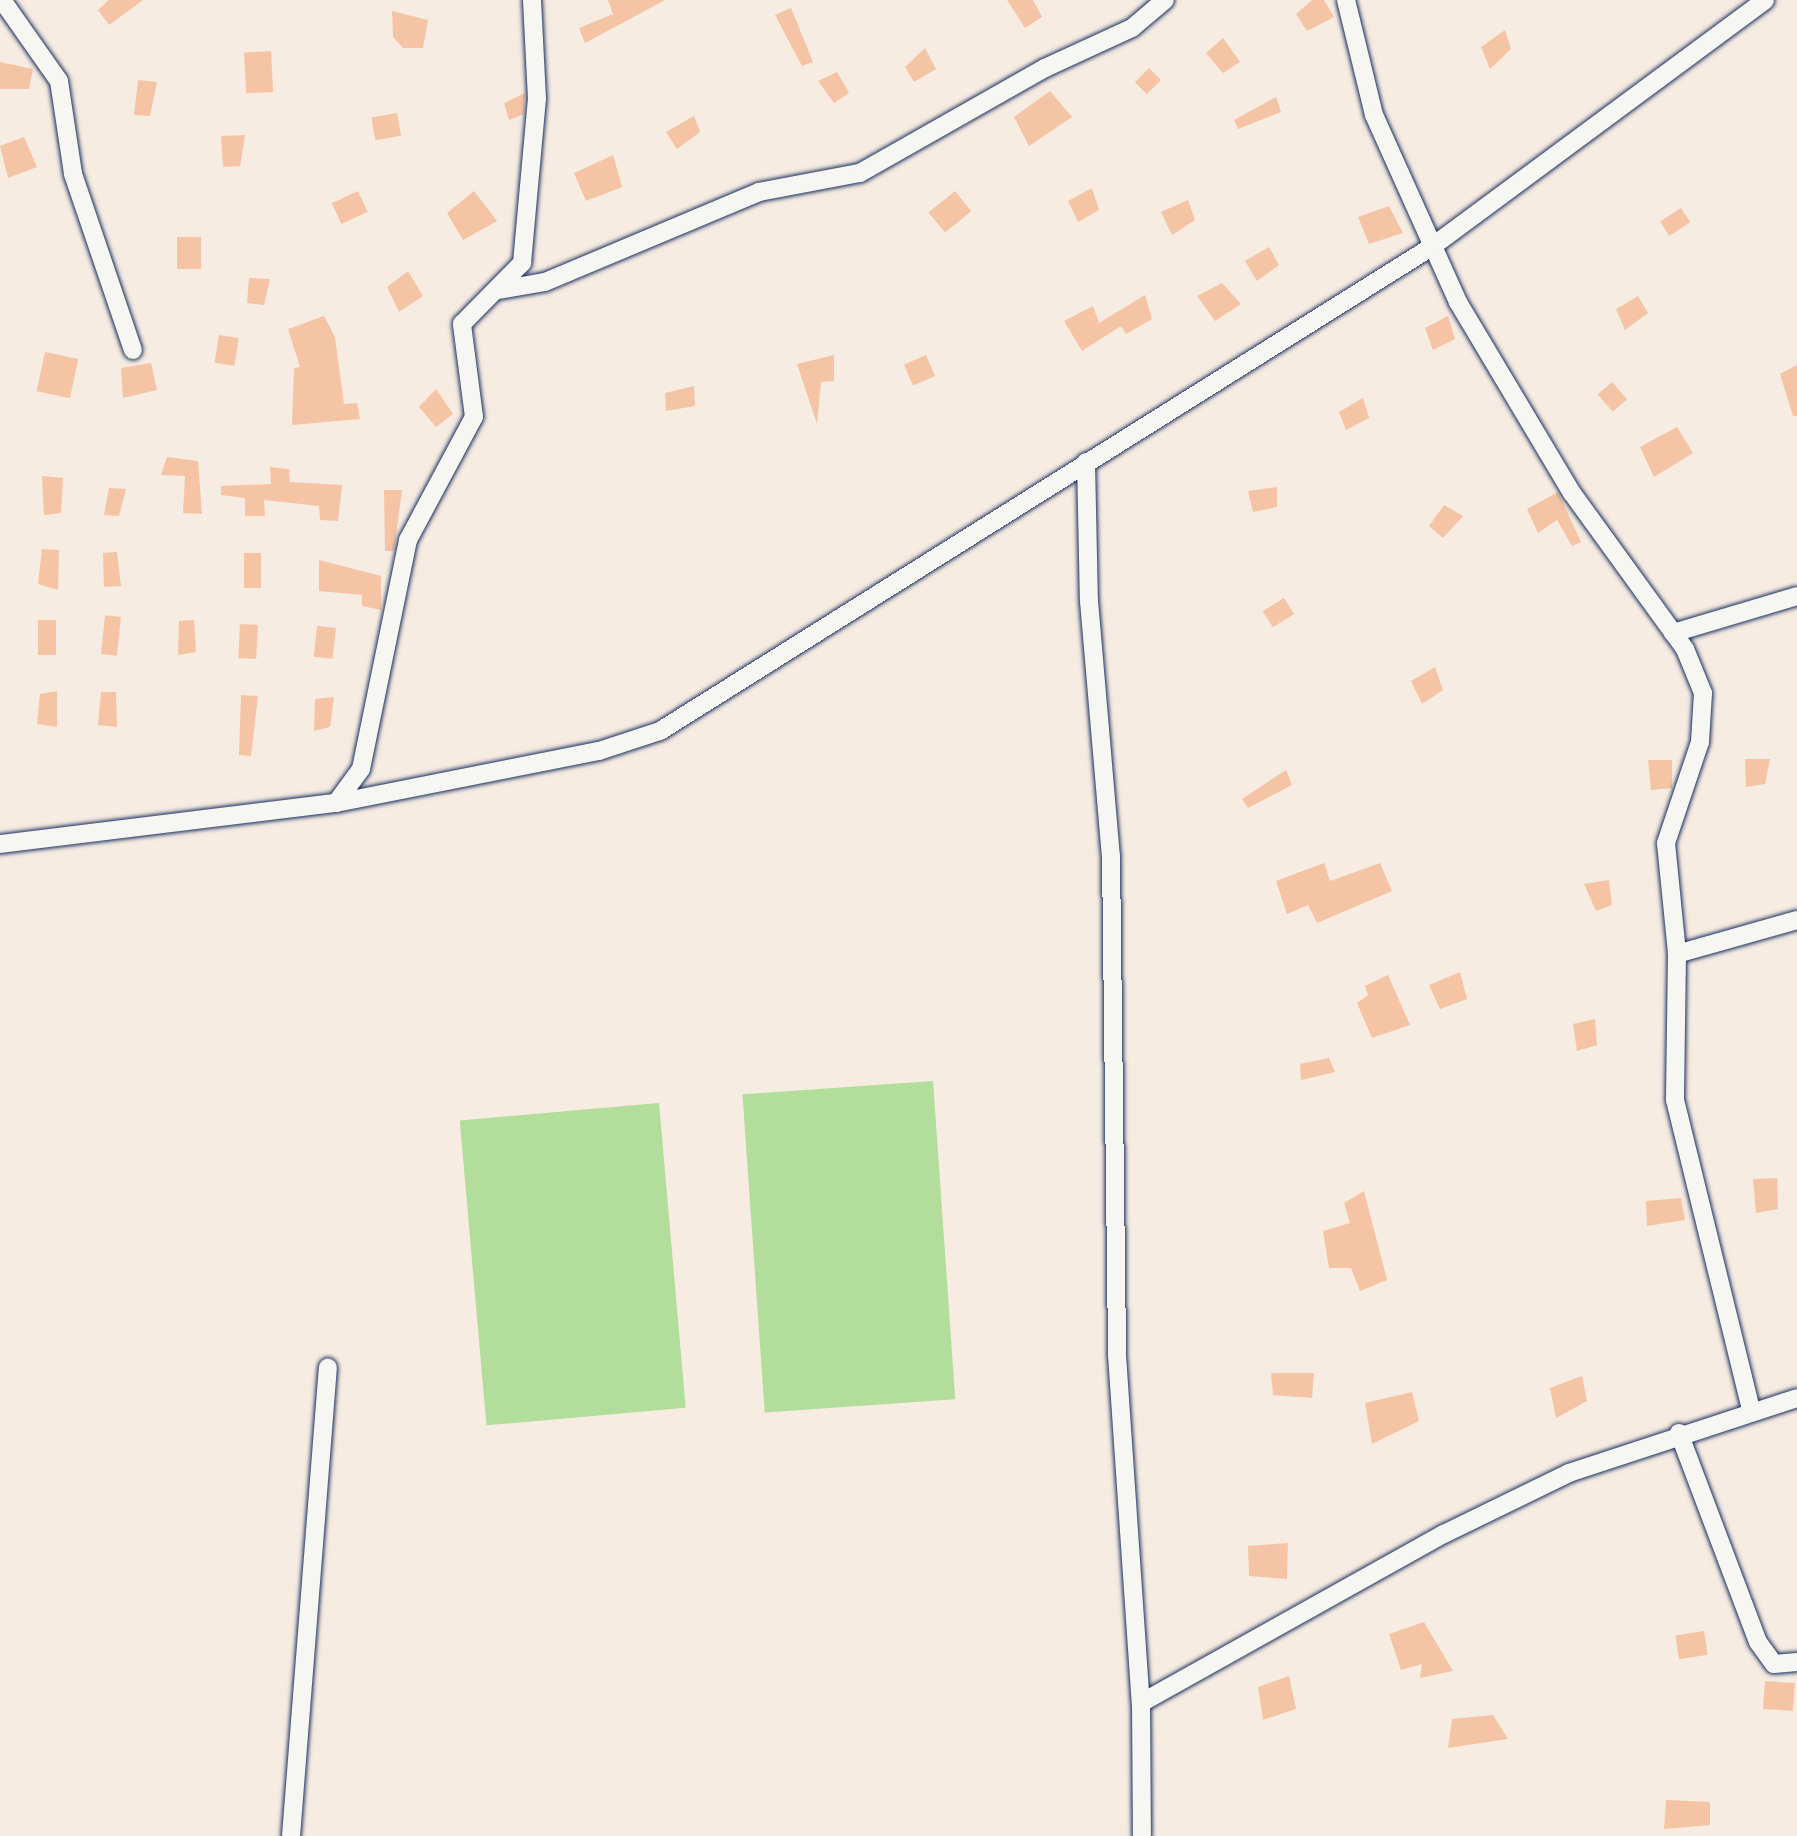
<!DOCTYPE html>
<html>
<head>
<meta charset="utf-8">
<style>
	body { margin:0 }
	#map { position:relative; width:1797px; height:1836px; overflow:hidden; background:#f6ece2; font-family:Mali,sans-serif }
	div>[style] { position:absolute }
	.green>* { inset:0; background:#b2dd9b; transform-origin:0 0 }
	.building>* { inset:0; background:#f5c4a4; transform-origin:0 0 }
	.roads { filter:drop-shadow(0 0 2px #1b2f5e) drop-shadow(0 0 2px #1b2f5e) }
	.minor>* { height:18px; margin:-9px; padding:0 9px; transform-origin:9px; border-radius:9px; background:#f6f6f2 }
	span { translate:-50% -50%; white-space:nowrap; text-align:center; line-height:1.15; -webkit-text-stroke:6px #f6f6f2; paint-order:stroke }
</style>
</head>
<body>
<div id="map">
	<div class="green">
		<i style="left:933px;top:1081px;width:319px;height:191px;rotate:86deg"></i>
		<i style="left:659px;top:1103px;width:306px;height:200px;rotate:85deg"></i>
	</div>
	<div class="building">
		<i style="clip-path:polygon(109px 0,143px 0,109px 25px,98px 10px)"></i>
		<i style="clip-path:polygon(608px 0,665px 0,585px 43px,579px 28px,613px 14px)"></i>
		<i style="clip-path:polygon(1007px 0,1033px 0,1042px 17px,1025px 28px)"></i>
		<i style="clip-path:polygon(1312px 0,1324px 0,1334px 17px,1307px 31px,1296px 14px)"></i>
		<i style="clip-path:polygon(791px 8px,813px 62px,802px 66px,775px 15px)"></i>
		<i style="clip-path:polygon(392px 11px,428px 20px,423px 48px,403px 48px,393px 37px)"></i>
		<i style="clip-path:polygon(1505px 30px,1511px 49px,1490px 69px,1481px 47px)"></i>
		<i style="clip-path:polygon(1223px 38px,1240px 62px,1223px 73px,1206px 53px)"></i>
		<i style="clip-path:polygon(925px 48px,936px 69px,914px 82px,905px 67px)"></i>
		<i style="left:271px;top:51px;width:41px;height:27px;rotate:87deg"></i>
		<i style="clip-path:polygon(0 62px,33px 69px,29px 89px,0 89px)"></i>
		<i style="left:1149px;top:68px;width:17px;height:20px;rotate:45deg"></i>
		<i style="clip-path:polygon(837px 72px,849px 93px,834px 103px,818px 81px)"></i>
		<i style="clip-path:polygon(138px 80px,157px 82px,150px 116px,134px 115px)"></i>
		<i style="clip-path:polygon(1050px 91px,1072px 117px,1029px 146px,1014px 117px)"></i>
		<i style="clip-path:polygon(525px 93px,524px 114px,509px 120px,504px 103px)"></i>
		<i style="clip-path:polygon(1276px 97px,1281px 112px,1238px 129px,1234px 120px)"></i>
		<i style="left:397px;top:113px;width:23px;height:26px;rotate:80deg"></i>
		<i style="clip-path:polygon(694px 116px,700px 132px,677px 149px,666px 132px)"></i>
		<i style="clip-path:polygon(245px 135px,240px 166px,223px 167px,221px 136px)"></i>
		<i style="clip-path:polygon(24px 137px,37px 167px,8px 178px,0 146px)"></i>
		<i style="clip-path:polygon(613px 155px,622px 187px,586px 201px,574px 173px)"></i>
		<i style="clip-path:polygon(1092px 188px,1099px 210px,1078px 222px,1068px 201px)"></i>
		<i style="left:358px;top:191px;width:23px;height:29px;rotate:65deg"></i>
		<i style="clip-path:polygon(474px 191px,497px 221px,463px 240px,447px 213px)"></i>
		<i style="left:955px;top:191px;width:26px;height:34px;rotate:51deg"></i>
		<i style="clip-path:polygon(1188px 200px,1195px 220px,1172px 235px,1161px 212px)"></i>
		<i style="clip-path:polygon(1389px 206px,1403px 233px,1369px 244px,1358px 217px)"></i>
		<i style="left:1681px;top:208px;width:17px;height:25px;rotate:57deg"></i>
		<i style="left:177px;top:237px;width:24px;height:32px"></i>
		<i style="clip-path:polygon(1269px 247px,1279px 265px,1257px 281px,1245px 261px)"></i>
		<i style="clip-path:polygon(408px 271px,423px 296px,399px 312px,387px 287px)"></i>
		<i style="clip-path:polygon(249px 278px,270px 279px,264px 305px,247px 303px)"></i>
		<i style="clip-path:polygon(1222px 283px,1241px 304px,1215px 321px,1197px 296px)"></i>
		<i style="clip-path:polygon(1145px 295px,1152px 319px,1126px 334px,1121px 326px,1082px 351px,1064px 321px,1093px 306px,1099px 323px)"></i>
		<i style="clip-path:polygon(1638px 296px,1648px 313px,1625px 330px,1616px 309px)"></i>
		<i style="clip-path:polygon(324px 316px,335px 337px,344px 404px,357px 403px,360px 419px,292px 425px,294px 368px,300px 367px,288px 329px)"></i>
		<i style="clip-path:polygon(1448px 316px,1455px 339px,1433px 350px,1425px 328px)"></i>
		<i style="left:219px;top:335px;width:20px;height:28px;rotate:9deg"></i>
		<i style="left:45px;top:352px;width:34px;height:40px;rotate:12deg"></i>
		<i style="clip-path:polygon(834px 355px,834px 381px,821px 382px,817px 424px,797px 364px)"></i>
		<i style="left:926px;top:355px;width:23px;height:24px;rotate:67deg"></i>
		<i style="clip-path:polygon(151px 363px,157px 390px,123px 398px,121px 368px)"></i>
		<i style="clip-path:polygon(1797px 365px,1797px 416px,1793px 416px,1780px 374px)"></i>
		<i style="left:1612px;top:382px;width:23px;height:19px;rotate:49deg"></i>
		<i style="clip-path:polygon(694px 386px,695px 406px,666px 411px,665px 393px)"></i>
		<i style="clip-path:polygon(436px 389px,453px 414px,436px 427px,419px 407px)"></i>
		<i style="clip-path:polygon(1363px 398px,1369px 418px,1346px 430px,1339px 412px)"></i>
		<i style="clip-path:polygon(1677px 427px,1693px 453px,1654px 477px,1640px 447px)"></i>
		<i style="clip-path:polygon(167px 457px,198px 461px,202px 514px,183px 513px,185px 476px,161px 475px)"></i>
		<i style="clip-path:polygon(270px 467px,289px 469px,290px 482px,342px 485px,338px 521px,320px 520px,319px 506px,264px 500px,265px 516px,245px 516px,245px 498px,221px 495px,221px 486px,271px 484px)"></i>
		<i style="clip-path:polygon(42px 476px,63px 478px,61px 513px,44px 515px)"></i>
		<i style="clip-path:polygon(1277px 487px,1277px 507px,1253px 512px,1248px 491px)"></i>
		<i style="clip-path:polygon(109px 488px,126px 489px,119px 516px,104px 515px)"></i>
		<i style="clip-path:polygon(384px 490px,402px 490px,394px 551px,385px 551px)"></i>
		<i style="clip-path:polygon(1558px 492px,1581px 542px,1572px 546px,1557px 520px,1538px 533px,1527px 509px)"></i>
		<i style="clip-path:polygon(1444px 505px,1463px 516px,1443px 538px,1429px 526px)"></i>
		<i style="clip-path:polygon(42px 549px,59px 550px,58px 590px,38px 584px)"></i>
		<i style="clip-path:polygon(117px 552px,121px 586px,104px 587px,103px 553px)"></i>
		<i style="left:244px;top:553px;width:17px;height:35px"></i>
		<i style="clip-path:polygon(319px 560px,381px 576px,381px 610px,362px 606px,362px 595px,319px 591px)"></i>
		<i style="left:1284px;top:598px;width:19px;height:25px;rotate:58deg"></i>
		<i style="left:121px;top:617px;width:39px;height:16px;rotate:96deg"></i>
		<i style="left:56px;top:620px;width:35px;height:18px;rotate:90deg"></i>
		<i style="clip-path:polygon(194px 620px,196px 652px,178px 655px,179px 621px)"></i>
		<i style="left:240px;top:624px;width:18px;height:34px;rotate:3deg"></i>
		<i style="left:317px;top:626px;width:19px;height:31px;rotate:6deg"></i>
		<i style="clip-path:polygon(1435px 667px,1443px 690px,1422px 704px,1411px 681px)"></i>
		<i style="clip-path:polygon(57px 691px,57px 727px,37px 724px,40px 694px)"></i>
		<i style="clip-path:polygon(101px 692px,116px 692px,117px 727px,98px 725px)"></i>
		<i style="clip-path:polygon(241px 695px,258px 696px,251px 756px,239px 755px)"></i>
		<i style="clip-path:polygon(334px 697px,330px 727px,314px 731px,315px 699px)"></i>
		<i style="clip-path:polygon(1745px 759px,1770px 759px,1765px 784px,1746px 787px)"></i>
		<i style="clip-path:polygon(1648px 760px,1672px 760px,1672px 788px,1651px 790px)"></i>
		<i style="clip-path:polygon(1286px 770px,1292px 785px,1248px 808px,1242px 799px)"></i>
		<i style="clip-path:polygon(1324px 863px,1330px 881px,1380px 863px,1392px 891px,1317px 923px,1308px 905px,1287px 914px,1276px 881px)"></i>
		<i style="clip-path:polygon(1609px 880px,1612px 905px,1596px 911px,1584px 884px)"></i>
		<i style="clip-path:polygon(1460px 972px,1467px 999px,1440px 1009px,1429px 985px)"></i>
		<i style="clip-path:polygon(1388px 975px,1410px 1025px,1372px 1038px,1357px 1003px,1368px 995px,1365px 986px)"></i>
		<i style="clip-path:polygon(1595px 1019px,1597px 1045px,1577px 1051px,1573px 1024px)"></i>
		<i style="clip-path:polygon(1329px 1058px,1335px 1072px,1301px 1080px,1300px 1064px)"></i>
		<i style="clip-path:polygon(1777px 1178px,1778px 1209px,1756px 1213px,1753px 1179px)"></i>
		<i style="clip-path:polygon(1364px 1191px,1387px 1280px,1360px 1291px,1351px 1268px,1329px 1268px,1323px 1231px,1350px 1223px,1344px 1203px)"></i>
		<i style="clip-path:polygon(1681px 1198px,1685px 1220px,1647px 1226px,1646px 1201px)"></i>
		<i style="clip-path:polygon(1271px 1373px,1314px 1373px,1312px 1398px,1273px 1395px)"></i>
		<i style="clip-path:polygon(1582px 1376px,1587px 1401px,1556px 1418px,1550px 1388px)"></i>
		<i style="clip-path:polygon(1412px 1392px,1419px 1421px,1372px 1444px,1365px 1403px)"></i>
		<i style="clip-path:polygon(1288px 1543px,1287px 1579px,1249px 1576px,1248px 1546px)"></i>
		<i style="clip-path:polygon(1424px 1622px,1453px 1671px,1420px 1678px,1422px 1664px,1401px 1670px,1389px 1634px)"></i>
		<i style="left:1704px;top:1631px;width:24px;height:29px;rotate:81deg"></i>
		<i style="clip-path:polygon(1289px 1676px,1296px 1709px,1263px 1720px,1258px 1687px)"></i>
		<i style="left:1765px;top:1681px;width:30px;height:28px;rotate:4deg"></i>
		<i style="clip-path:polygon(1493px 1715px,1508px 1739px,1448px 1748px,1452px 1719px)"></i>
		<i style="clip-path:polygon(1666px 1800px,1710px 1802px,1710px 1825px,1664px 1829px)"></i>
	</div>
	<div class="roads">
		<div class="minor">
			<i style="left:2px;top:0;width:99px;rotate:54.9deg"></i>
			<i style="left:59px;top:81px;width:94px;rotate:81.4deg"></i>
			<i style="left:73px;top:174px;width:186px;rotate:71.2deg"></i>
			<i style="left:1346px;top:0;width:118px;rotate:76.3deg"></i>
			<i style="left:1374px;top:115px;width:205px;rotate:65.8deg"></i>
			<i style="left:1458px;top:302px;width:222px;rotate:59.2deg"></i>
			<i style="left:1572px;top:493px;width:193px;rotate:54.1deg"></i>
			<i style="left:1685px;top:649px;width:48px;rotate:67.8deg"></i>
			<i style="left:1703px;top:693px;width:49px;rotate:93.5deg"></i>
			<i style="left:1700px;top:742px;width:107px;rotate:108.6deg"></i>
			<i style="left:1666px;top:843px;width:112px;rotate:84.3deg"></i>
			<i style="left:1677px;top:954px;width:146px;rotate:90.8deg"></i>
			<i style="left:1675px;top:1100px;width:318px;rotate:76.2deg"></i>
			<i style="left:499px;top:290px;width:47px;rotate:-9.9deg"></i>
			<i style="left:545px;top:282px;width:232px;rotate:-22.8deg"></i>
			<i style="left:759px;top:192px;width:103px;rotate:-10.7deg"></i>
			<i style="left:860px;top:173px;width:213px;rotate:-29.6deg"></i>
			<i style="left:1045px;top:68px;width:96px;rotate:-24.7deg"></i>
			<i style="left:1132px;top:28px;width:43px;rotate:-40.3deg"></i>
			<i style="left:1086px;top:462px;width:139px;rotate:88.8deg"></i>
			<i style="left:1089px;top:601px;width:256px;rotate:85.1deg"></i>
			<i style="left:1111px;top:856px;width:499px;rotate:89.3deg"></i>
			<i style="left:1117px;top:1355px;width:349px;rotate:86.1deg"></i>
			<i style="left:1141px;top:1703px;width:133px;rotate:89.6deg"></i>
			<i style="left:1673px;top:633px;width:129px;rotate:-16.6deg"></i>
			<i style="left:336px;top:803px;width:42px;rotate:-53.7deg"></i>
			<i style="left:361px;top:769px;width:234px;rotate:-78.4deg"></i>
			<i style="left:408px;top:540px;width:140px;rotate:-61.8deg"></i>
			<i style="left:474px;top:417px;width:94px;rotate:-97.4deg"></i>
			<i style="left:462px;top:324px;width:86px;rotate:-45.5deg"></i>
			<i style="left:522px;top:263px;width:165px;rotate:-84.8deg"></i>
			<i style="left:537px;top:99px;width:99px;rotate:-92.9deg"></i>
			<i style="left:0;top:844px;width:338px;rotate:-7deg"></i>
			<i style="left:336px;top:803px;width:268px;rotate:-11.2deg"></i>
			<i style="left:599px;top:751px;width:64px;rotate:-18.2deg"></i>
			<i style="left:660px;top:731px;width:913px;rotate:-32.11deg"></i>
			<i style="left:1433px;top:246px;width:413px;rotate:-36.5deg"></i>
			<i style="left:1677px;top:954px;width:125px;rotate:-15.8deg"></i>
			<i style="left:1679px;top:1433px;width:223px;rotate:69.3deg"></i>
			<i style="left:1758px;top:1642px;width:27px;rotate:54deg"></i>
			<i style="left:1774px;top:1664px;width:23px;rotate:-5deg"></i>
			<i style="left:1141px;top:1703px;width:347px;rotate:-29.2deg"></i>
			<i style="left:1444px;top:1534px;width:139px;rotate:-26deg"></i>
			<i style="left:1569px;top:1473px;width:240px;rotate:-18.2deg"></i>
			<i style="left:291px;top:1836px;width:470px;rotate:-85.5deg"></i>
		</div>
	</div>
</div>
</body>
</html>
